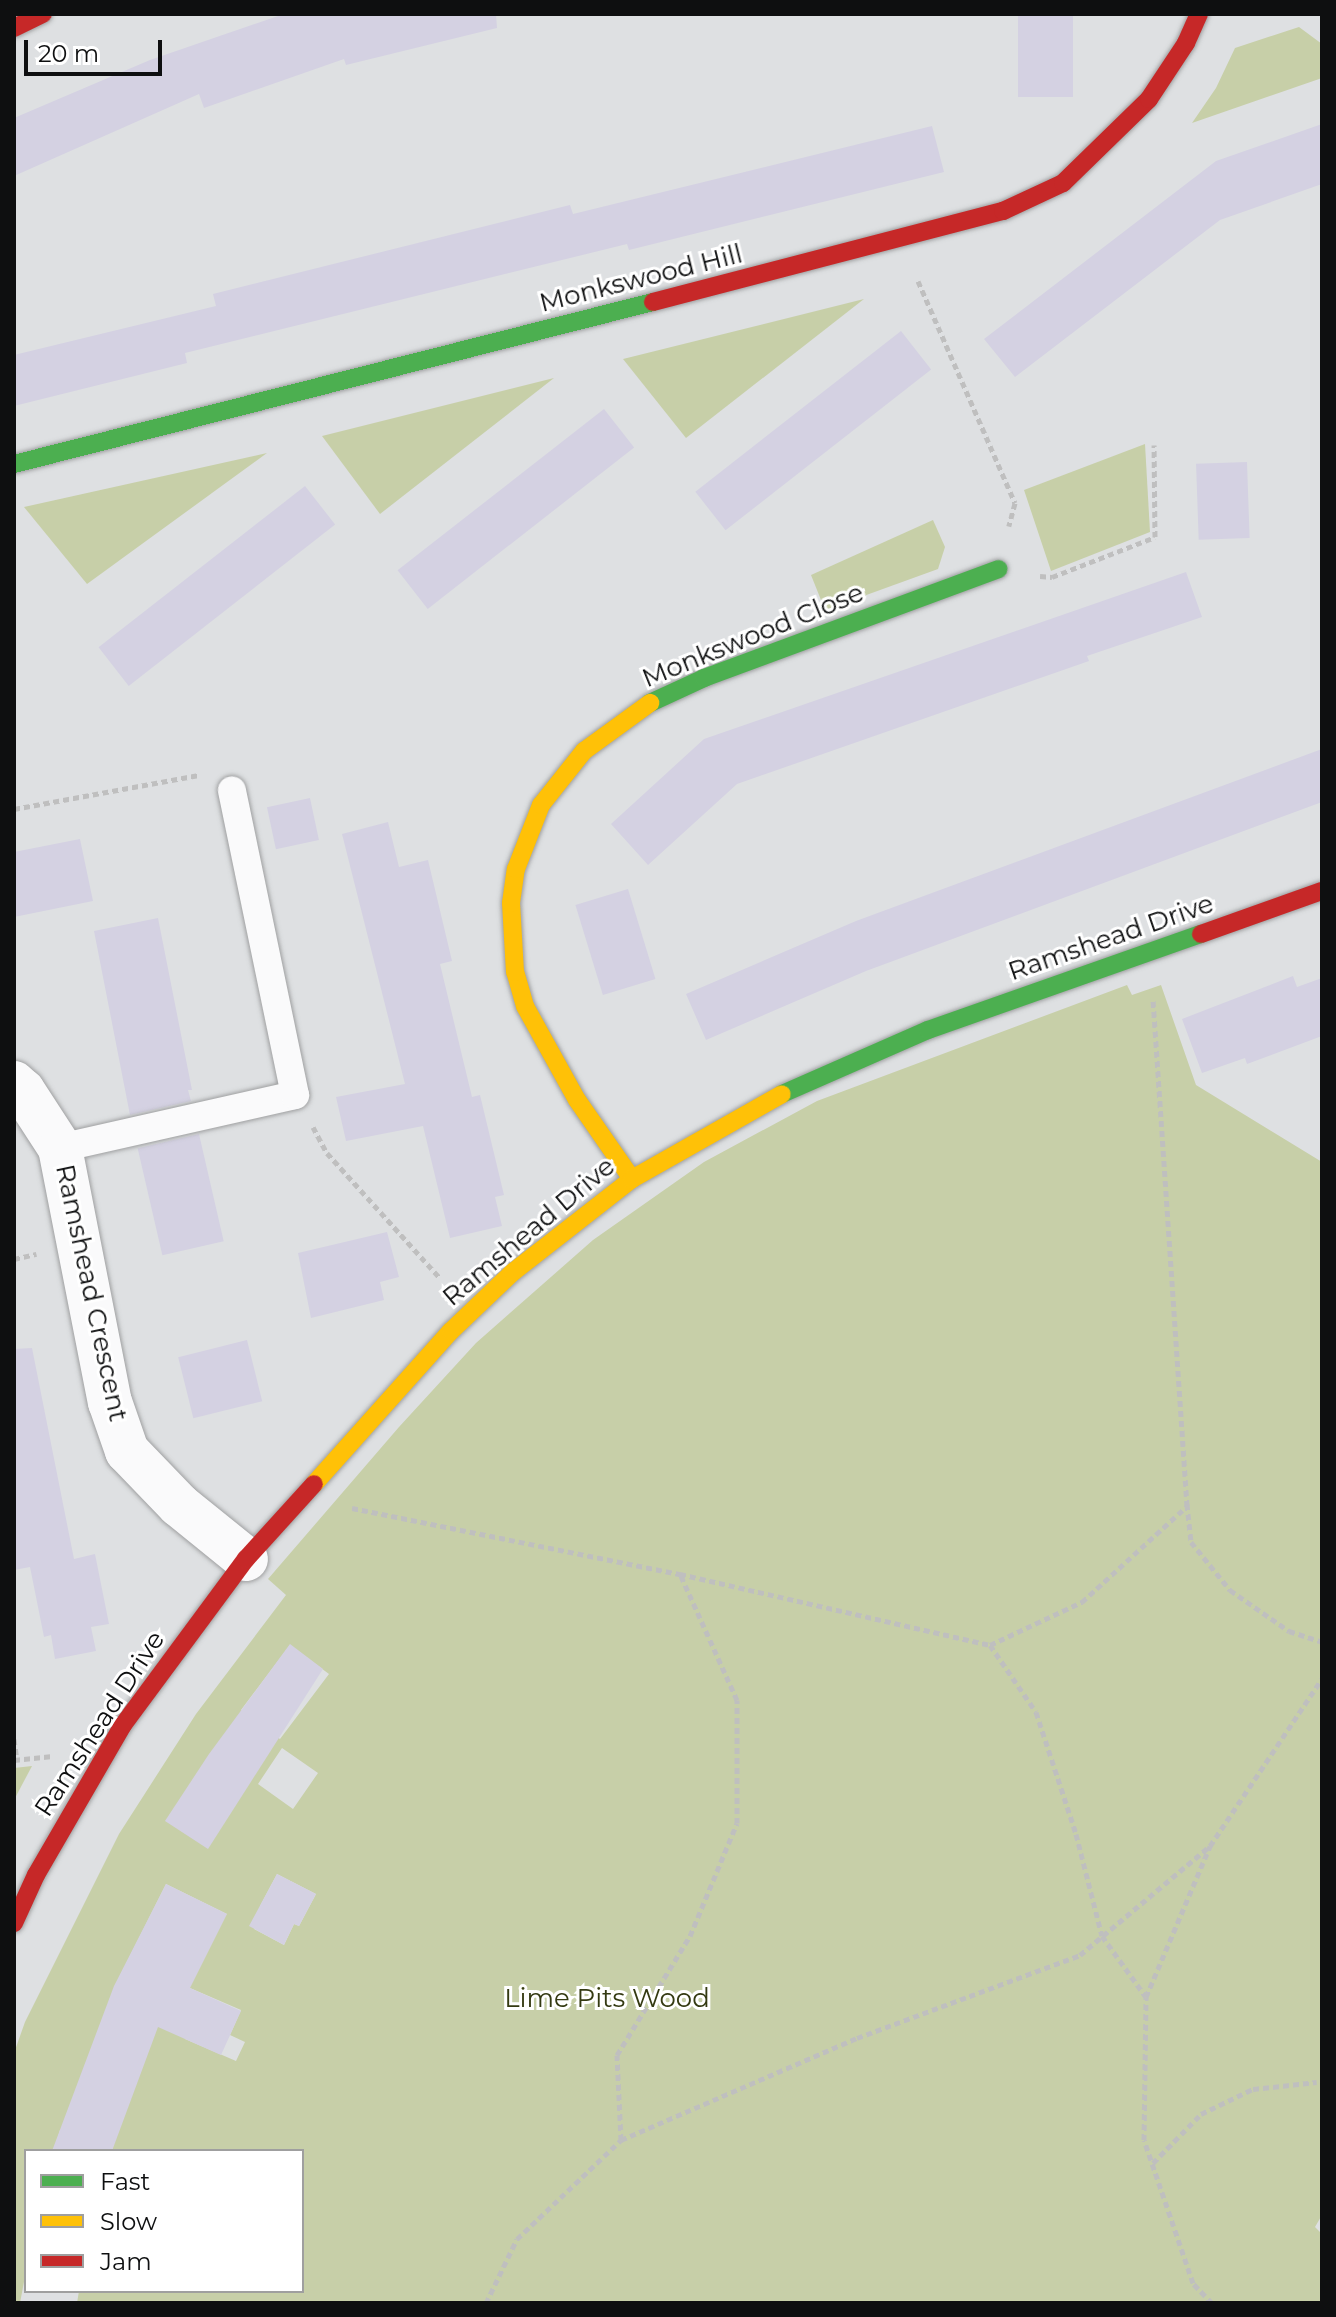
<!DOCTYPE html>
<html>
<head>
<meta charset="utf-8">
<style>
	body { margin:0 }
	#map { position:relative; width:1336px; height:2317px; overflow:hidden; background:#dee0e2; font-family:Montserrat,sans-serif }
	div>[style] { position:absolute }
	.green>* { inset:0; background:#c7cfa8 }
	.building>* { inset:0; background:#d4d1e2; transform-origin:0 0 }
	.path>* { height:5px; margin-top:-2.5px; transform-origin:0; background:repeating-linear-gradient(90deg,#bfbfbf 0 6px,transparent 0 10px) }
	.roads { filter:drop-shadow(0 0 2px #9fa0a1) drop-shadow(0 0 2px #9fa0a1) }
	.lane>* { height:28px; margin:-14px; padding:0 14px; transform-origin:14px; border-radius:14px; background:#fafafb }
	.street>* { height:44px; margin:-22px; padding:0 22px; transform-origin:22px; border-radius:22px; background:#fafafb }
	.fast>* { height:18px; margin:-9px; padding:0 9px; transform-origin:9px; border-radius:9px; background:#4caf50 }
	.slow>* { height:18px; margin:-9px; padding:0 9px; transform-origin:9px; border-radius:9px; background:#ffc107 }
	.jam>* { height:18px; margin:-9px; padding:0 9px; transform-origin:9px; border-radius:9px; background:#c62828 }
	span { translate:-50% -50%; white-space:nowrap; text-align:center; line-height:1.15; -webkit-text-stroke:6px #fff; paint-order:stroke }
	.street-label { font-size:26px; color:#0e0f10 }
	.park-label { font-size:26px; color:#343a12 }
	.frame { position:absolute; inset:0; border:16px solid #0e0f10; pointer-events:none }
	.legend { position:absolute; left:24px; top:2149px; width:280px; height:144px; box-sizing:border-box; background:#fff; border:2px solid #9f9f9f; margin:0; padding:10px 14px; list-style:none; font-size:24px; color:#0e0f10 }
	.legend li { display:flex; align-items:center; gap:16px; height:40px }
	.legend b { width:40px; border:2px solid #9f9f9f }
	.scale { position:absolute; left:24px; top:40px; width:138px; height:36px; box-sizing:border-box; border:4px solid #0e0f10; border-top:0; padding-left:10px; font-size:24px; line-height:28px; white-space:nowrap; color:#0e0f10; -webkit-text-stroke:6px #fff; paint-order:stroke }
</style>
</head>
<body>
<div id="map">
	<div class="green">
		<i style="clip-path:polygon(1299px 27px,1322px 44px,1322px 78px,1192px 123px,1216px 88px,1235px 48px)"></i>
		<i style="clip-path:polygon(864px 299px,686px 438px,623px 359px)"></i>
		<i style="clip-path:polygon(554px 378px,380px 514px,322px 436px)"></i>
		<i style="clip-path:polygon(1145px 444px,1150px 532px,1051px 571px,1024px 490px)"></i>
		<i style="clip-path:polygon(267px 453px,87px 584px,24px 507px)"></i>
		<i style="clip-path:polygon(933px 520px,945px 547px,938px 569px,825px 610px,811px 575px)"></i>
		<i style="clip-path:polygon(evenodd,1127px 985px,1132px 995px,1161px 985px,1196px 1085px,1322px 1162px,1322px 2215px,1315px 2227px,1322px 2234px,1322px 2303px,77px 2303px,79px 2291px,302px 2291px,302px 2151px,112px 2151px,113px 2146px,60px 2130px,54px 2151px,26px 2151px,26px 2271px,20px 2303px,14px 2303px,14px 2053px,25px 2022px,119px 1834px,196px 1714px,286px 1595px,268px 1579px,399px 1427px,476px 1343px,593px 1240px,704px 1162px,817px 1101px,1127px 985px,290px 1645px,329px 1674px,280px 1739px,241px 1710px,290px 1645px,1127px 985px,282px 1748px,318px 1773px,293px 1809px,258px 1784px,282px 1748px,1127px 985px,277px 1874px,316px 1894px,299px 1926px,294px 1924px,284px 1945px,254px 1929px,264px 1909px,260px 1906px,277px 1874px,1127px 985px,166px 1884px,227px 1914px,126px 1964px,166px 1884px,1127px 985px,190px 1988px,241px 2010px,230px 2035px,245px 2042px,236px 2061px,185px 2039px,190px 1988px)"></i>
		<i style="clip-path:polygon(32px 1766px,14px 1800px,14px 1768px)"></i>
	</div>
	<div class="building">
		<i style="clip-path:polygon(284px 14px,496px 14px,497px 28px,346px 65px,344px 59px,204px 108px,199px 94px,14px 176px,14px 118px,150px 60px)"></i>
		<i style="left:1018px;top:14px;width:55px;height:83px"></i>
		<i style="clip-path:polygon(1322px 124px,1322px 184px,1220px 220px,1015px 377px,984px 339px,1216px 161px)"></i>
		<i style="clip-path:polygon(932px 126px,944px 172px,629px 250px,627px 244px,185px 353px,187px 363px,14px 406px,14px 355px,216px 306px,213px 294px,570px 205px,573px 214px)"></i>
		<i style="left:901px;top:331px;width:49px;height:261px;rotate:52deg"></i>
		<i style="left:604px;top:409px;width:49px;height:262px;rotate:52deg"></i>
		<i style="left:1247px;top:462px;width:76px;height:51px;rotate:88deg"></i>
		<i style="left:305px;top:486px;width:49px;height:262px;rotate:52deg"></i>
		<i style="clip-path:polygon(1186px 572px,1202px 617px,1087px 656px,1089px 661px,737px 784px,648px 865px,611px 824px,704px 739px)"></i>
		<i style="clip-path:polygon(1322px 749px,1322px 802px,866px 971px,706px 1040px,686px 994px,856px 921px)"></i>
		<i style="left:310px;top:798px;width:43px;height:44px;rotate:78deg"></i>
		<i style="clip-path:polygon(388px 822px,399px 867px,428px 860px,452px 961px,440px 964px,472px 1097px,480px 1095px,504px 1195px,495px 1197px,502px 1226px,450px 1238px,423px 1126px,346px 1141px,336px 1097px,405px 1084px,342px 834px)"></i>
		<i style="clip-path:polygon(80px 839px,93px 901px,14px 917px,14px 852px)"></i>
		<i style="left:628px;top:889px;width:94px;height:55px;rotate:73deg"></i>
		<i style="clip-path:polygon(158px 918px,192px 1090px,188px 1090px,191px 1101px,130px 1115px,94px 931px)"></i>
		<i style="clip-path:polygon(1293px 976px,1297px 987px,1322px 978px,1322px 1036px,1247px 1064px,1245px 1058px,1202px 1073px,1182px 1019px)"></i>
		<i style="left:199px;top:1134px;width:110px;height:63px;rotate:77deg"></i>
		<i style="clip-path:polygon(387px 1232px,399px 1277px,380px 1282px,384px 1300px,311px 1318px,298px 1253px)"></i>
		<i style="left:247px;top:1340px;width:63px;height:71px;rotate:76deg"></i>
		<i style="clip-path:polygon(32px 1348px,74px 1559px,95px 1554px,109px 1624px,91px 1627px,96px 1651px,55px 1659px,51px 1635px,44px 1637px,30px 1567px,14px 1570px,14px 1349px)"></i>
		<i style="clip-path:polygon(290px 1644px,323px 1669px,208px 1849px,165px 1821px,209px 1754px)"></i>
		<i style="clip-path:polygon(277px 1874px,316px 1894px,299px 1926px,294px 1924px,284px 1945px,249px 1926px)"></i>
		<i style="clip-path:polygon(166px 1884px,227px 1914px,190px 1988px,241px 2011px,221px 2055px,158px 2027px,112px 2151px,52px 2151px,114px 1986px)"></i>
	</div>
	<div class="path">
		<i style="left:918px;top:281px;width:242px;rotate:66.4deg"></i>
		<i style="left:1015px;top:503px;width:24px;rotate:105deg"></i>
		<i style="left:1040px;top:576px;width:12px;rotate:5deg"></i>
		<i style="left:1052px;top:577px;width:110px;rotate:-21.2deg"></i>
		<i style="left:1155px;top:537px;width:92px;rotate:-90.6deg"></i>
		<i style="left:14px;top:809px;width:188px;rotate:-10.4deg"></i>
		<i style="left:313px;top:1127px;width:30px;rotate:62deg"></i>
		<i style="left:327px;top:1153px;width:169px;rotate:47.9deg"></i>
		<i style="left:14px;top:1259px;width:23px;rotate:-13deg"></i>
		<i style="left:1187px;top:1504px;width:38px;rotate:84deg"></i>
		<i style="left:1191px;top:1542px;width:62px;rotate:50.9deg"></i>
		<i style="left:1230px;top:1590px;width:72px;rotate:34.8deg"></i>
		<i style="left:1289px;top:1631px;width:35px;rotate:18deg"></i>
		<i style="left:352px;top:1508px;width:335px;rotate:11.4deg"></i>
		<i style="left:680px;top:1574px;width:318px;rotate:12.9deg"></i>
		<i style="left:990px;top:1645px;width:81px;rotate:55.5deg"></i>
		<i style="left:1036px;top:1712px;width:128px;rotate:71.8deg"></i>
		<i style="left:1076px;top:1834px;width:105px;rotate:75.7deg"></i>
		<i style="left:1102px;top:1936px;width:75px;rotate:54.2deg"></i>
		<i style="left:990px;top:1645px;width:102px;rotate:-25.1deg"></i>
		<i style="left:1082px;top:1602px;width:142px;rotate:-42.4deg"></i>
		<i style="left:1187px;top:1506px;width:507px;rotate:-93.84deg"></i>
		<i style="left:14px;top:1739px;width:21px;rotate:82deg"></i>
		<i style="left:14px;top:1760px;width:39px;rotate:-6deg"></i>
		<i style="left:621px;top:2140px;width:85px;rotate:-92.7deg"></i>
		<i style="left:617px;top:2055px;width:140px;rotate:-58.5deg"></i>
		<i style="left:690px;top:1936px;width:122px;rotate:-67.4deg"></i>
		<i style="left:737px;top:1823px;width:123px;rotate:-90deg"></i>
		<i style="left:737px;top:1700px;width:138px;rotate:-114.3deg"></i>
		<i style="left:1153px;top:2163px;width:69px;rotate:-45.6deg"></i>
		<i style="left:1201px;top:2114px;width:58px;rotate:-25.7deg"></i>
		<i style="left:1253px;top:2089px;width:64px;rotate:-6.2deg"></i>
		<i style="left:486px;top:2303px;width:71px;rotate:-64.2deg"></i>
		<i style="left:517px;top:2239px;width:144px;rotate:-43.6deg"></i>
		<i style="left:621px;top:2140px;width:257px;rotate:-23.4deg"></i>
		<i style="left:857px;top:2038px;width:238px;rotate:-20.4deg"></i>
		<i style="left:1080px;top:1955px;width:170px;rotate:-40deg"></i>
		<i style="left:1212px;top:2303px;width:28px;rotate:-134deg"></i>
		<i style="left:1193px;top:2283px;width:151px;rotate:-108.9deg"></i>
		<i style="left:1144px;top:2140px;width:143px;rotate:-89.2deg"></i>
		<i style="left:1146px;top:1997px;width:164px;rotate:-67deg"></i>
		<i style="left:1210px;top:1846px;width:201px;rotate:-56.2deg"></i>
	</div>
	<div class="roads">
		<div class="lane">
			<i style="left:60px;top:1148px;width:241px;rotate:-12.7deg"></i>
			<i style="left:295px;top:1095px;width:311px;rotate:-101.7deg"></i>
		</div>
		<div class="street">
			<i style="left:14px;top:1083px;width:12px;rotate:42deg"></i>
			<i style="left:23px;top:1091px;width:68px;rotate:57deg"></i>
			<i style="left:60px;top:1148px;width:259px;rotate:78.9deg"></i>
			<i style="left:110px;top:1402px;width:52px;rotate:70.9deg"></i>
			<i style="left:127px;top:1451px;width:75px;rotate:46.1deg"></i>
			<i style="left:179px;top:1505px;width:86px;rotate:38.9deg"></i>
		</div>
		<div class="fast">
			<i style="left:14px;top:464px;width:659px;rotate:-14.23deg"></i>
			<i style="left:650px;top:703px;width:60px;rotate:-24.8deg"></i>
			<i style="left:704px;top:678px;width:314px;rotate:-20.3deg"></i>
			<i style="left:782px;top:1094px;width:159px;rotate:-23.7deg"></i>
			<i style="left:928px;top:1030px;width:289px;rotate:-19.4deg"></i>
		</div>
		<div class="slow">
			<i style="left:632px;top:1179px;width:96px;rotate:-124.8deg"></i>
			<i style="left:577px;top:1100px;width:107px;rotate:-119deg"></i>
			<i style="left:525px;top:1006px;width:35px;rotate:-106deg"></i>
			<i style="left:515px;top:972px;width:69px;rotate:-93.3deg"></i>
			<i style="left:511px;top:903px;width:34px;rotate:-82deg"></i>
			<i style="left:516px;top:869px;width:69px;rotate:-68.7deg"></i>
			<i style="left:541px;top:805px;width:69px;rotate:-51.5deg"></i>
			<i style="left:584px;top:751px;width:82px;rotate:-36deg"></i>
			<i style="left:314px;top:1484px;width:205px;rotate:-48.2deg"></i>
			<i style="left:451px;top:1331px;width:86px;rotate:-43.6deg"></i>
			<i style="left:513px;top:1272px;width:151px;rotate:-38deg"></i>
			<i style="left:632px;top:1179px;width:172px;rotate:-29.5deg"></i>
		</div>
		<div class="jam">
			<i style="left:14px;top:28px;width:32px;rotate:-26deg"></i>
			<i style="left:653px;top:302px;width:362px;rotate:-14.6deg"></i>
			<i style="left:1003px;top:211px;width:66px;rotate:-25deg"></i>
			<i style="left:1063px;top:183px;width:120px;rotate:-44.3deg"></i>
			<i style="left:1149px;top:99px;width:67px;rotate:-56.5deg"></i>
			<i style="left:1186px;top:43px;width:32px;rotate:-66deg"></i>
			<i style="left:1201px;top:934px;width:128px;rotate:-19.6deg"></i>
			<i style="left:14px;top:1923px;width:53px;rotate:-65.4deg"></i>
			<i style="left:36px;top:1875px;width:173px;rotate:-59.9deg"></i>
			<i style="left:123px;top:1725px;width:207px;rotate:-53.5deg"></i>
			<i style="left:246px;top:1559px;width:101px;rotate:-47.8deg"></i>
		</div>
	</div>
	<div class="street-label">
		<span style="left:641px;top:279px;rotate:-14deg">Monkswood Hill</span>
		<span style="left:753px;top:636px;rotate:-22deg">Monkswood Close</span>
		<span style="left:1111px;top:938px;rotate:-19deg">Ramshead Drive</span>
		<span style="left:529px;top:1232px;rotate:-40deg">Ramshead Drive</span>
		<span style="left:91px;top:1293px;rotate:78deg">Ramshead Crescent</span>
		<span style="left:100px;top:1724px;rotate:-57deg">Ramshead Drive</span>
	</div>
	<div class="park-label">
		<span style="left:607px;top:1999px">Lime Pits Wood</span>
	</div>
	<div class="frame"></div>
	<ul class="legend">
	<li><b style="height:10px;background:#4caf50"></b>Fast</li>
	<li><b style="height:10px;background:#ffc107"></b>Slow</li>
	<li><b style="height:10px;background:#c62828"></b>Jam</li>
	</ul>
	<div class="scale">20 m</div>
</div>
</body>
</html>
